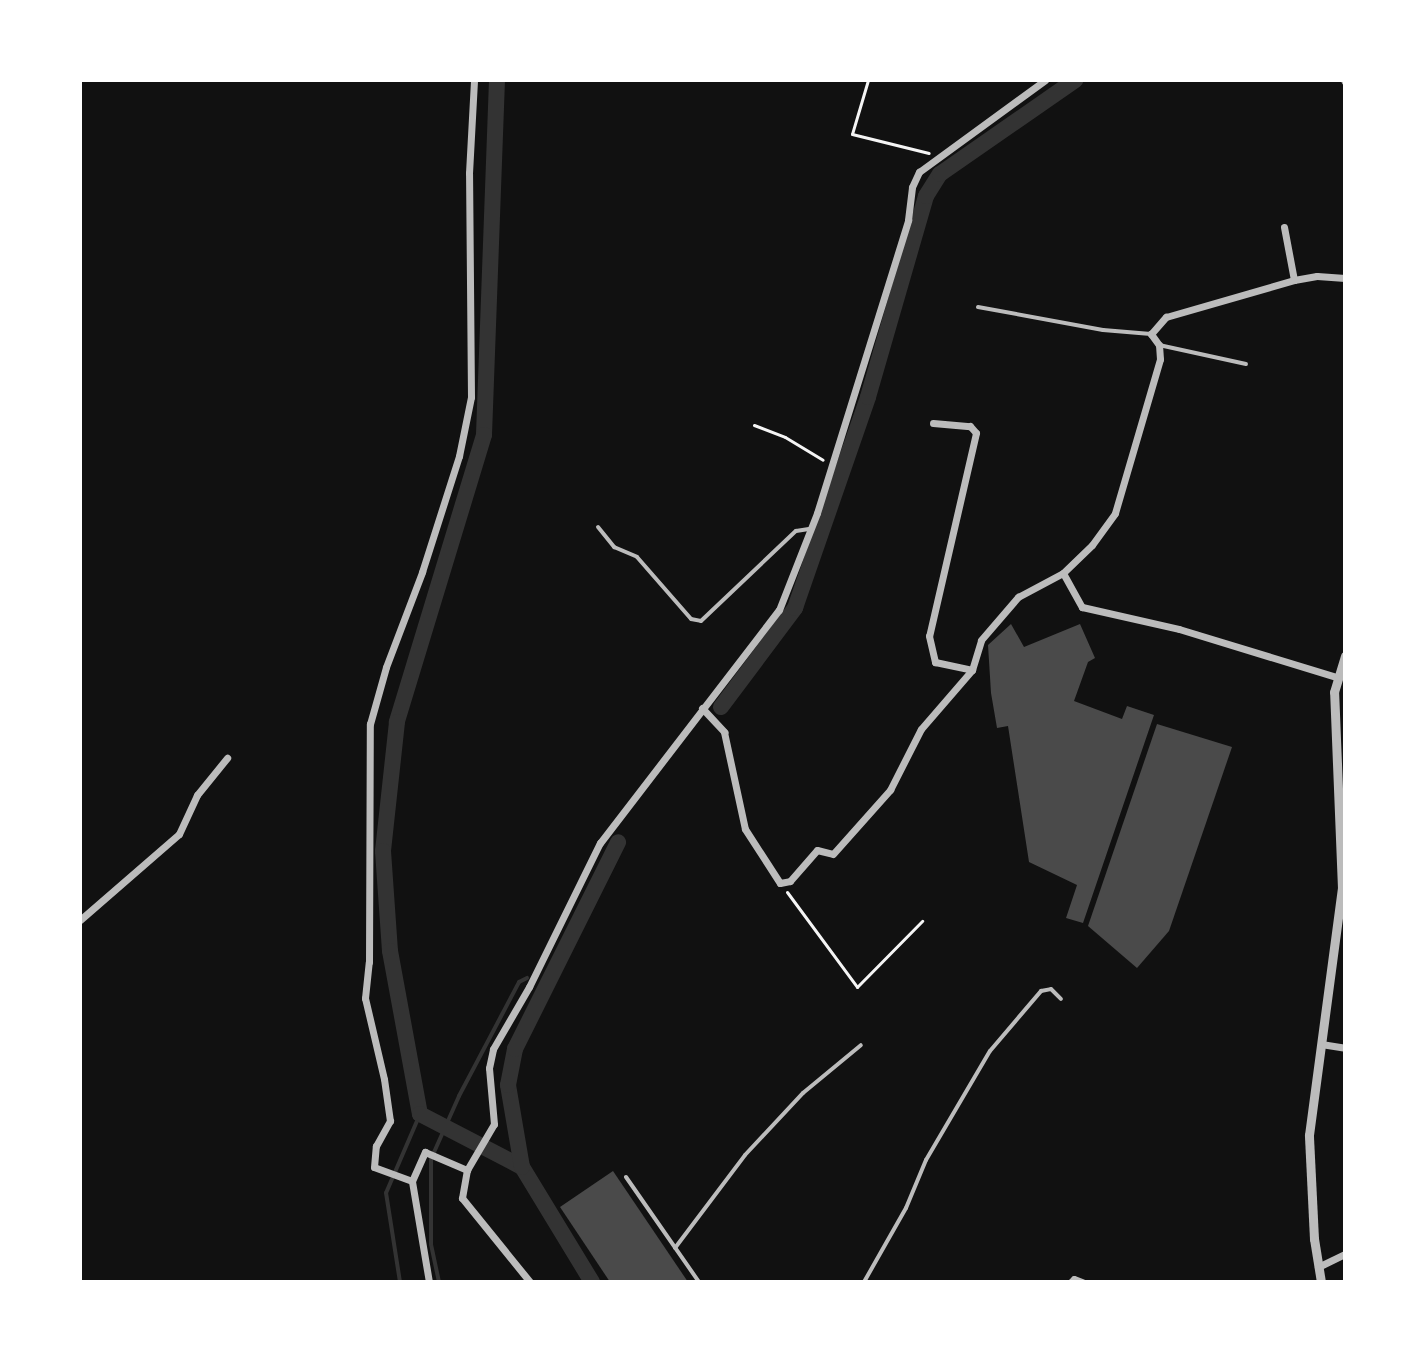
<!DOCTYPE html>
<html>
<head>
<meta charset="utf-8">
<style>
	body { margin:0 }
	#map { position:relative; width:1425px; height:1362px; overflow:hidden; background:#111; font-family:"Playfair Display",serif }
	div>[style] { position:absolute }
	.stream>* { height:4px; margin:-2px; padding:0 2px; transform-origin:2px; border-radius:2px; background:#333 }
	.canal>* { height:16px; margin:-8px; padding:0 8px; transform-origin:8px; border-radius:8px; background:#333 }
	.building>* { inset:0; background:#4a4a4a }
	.path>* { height:3px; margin:-1.5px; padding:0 1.5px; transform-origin:1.5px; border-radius:1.5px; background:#f5f5f5 }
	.service>* { height:4px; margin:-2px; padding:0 2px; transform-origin:2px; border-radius:2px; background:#bcbcbc }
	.minor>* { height:7px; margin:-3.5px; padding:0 3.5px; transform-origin:3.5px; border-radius:3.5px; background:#bcbcbc }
	.tertiary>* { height:9px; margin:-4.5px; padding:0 4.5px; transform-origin:4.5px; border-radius:4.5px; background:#bcbcbc }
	span { translate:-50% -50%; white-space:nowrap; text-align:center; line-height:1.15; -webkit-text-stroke:8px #fff; paint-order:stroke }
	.frame { position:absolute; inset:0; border:82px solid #fff; pointer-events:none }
</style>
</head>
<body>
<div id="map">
	<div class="stream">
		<i style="left:400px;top:1282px;width:90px;rotate:-98.9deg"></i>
		<i style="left:386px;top:1193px;width:86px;rotate:-66.7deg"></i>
		<i style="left:439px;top:1282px;width:39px;rotate:-102deg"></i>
		<i style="left:431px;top:1244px;width:85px;rotate:-90deg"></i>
		<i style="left:431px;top:1159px;width:69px;rotate:-66deg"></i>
		<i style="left:459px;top:1096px;width:129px;rotate:-62.2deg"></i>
		<i style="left:519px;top:982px;width:9px;rotate:-27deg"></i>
	</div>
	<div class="canal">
		<i style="left:497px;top:80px;width:355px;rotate:92.1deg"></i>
		<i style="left:484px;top:435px;width:300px;rotate:106.9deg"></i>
		<i style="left:397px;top:722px;width:130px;rotate:96.2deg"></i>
		<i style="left:383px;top:851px;width:100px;rotate:86deg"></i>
		<i style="left:390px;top:951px;width:166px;rotate:79.6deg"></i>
		<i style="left:420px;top:1114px;width:115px;rotate:27.5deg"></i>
		<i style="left:721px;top:707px;width:124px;rotate:-53.2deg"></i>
		<i style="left:795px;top:608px;width:223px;rotate:-70.9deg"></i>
		<i style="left:868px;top:397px;width:209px;rotate:-73.9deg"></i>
		<i style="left:926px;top:196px;width:26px;rotate:-58deg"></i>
		<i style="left:940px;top:174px;width:165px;rotate:-34.8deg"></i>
		<i style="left:592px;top:1282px;width:135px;rotate:-121.3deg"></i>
		<i style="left:522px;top:1167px;width:83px;rotate:-99.7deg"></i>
		<i style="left:508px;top:1085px;width:37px;rotate:-79deg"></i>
		<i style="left:515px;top:1049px;width:231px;rotate:-63.5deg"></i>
	</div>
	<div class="building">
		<i style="clip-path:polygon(1011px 624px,1024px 647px,1080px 624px,1095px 658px,1088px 662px,1074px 701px,1122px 719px,1127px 706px,1154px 715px,1083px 923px,1066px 918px,1077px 885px,1029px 862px,1008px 726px,997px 728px,991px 693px,988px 645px)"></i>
		<i style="clip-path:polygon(1157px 724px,1232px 747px,1169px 931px,1137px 968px,1088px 926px)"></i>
		<i style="clip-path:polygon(613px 1171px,688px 1282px,610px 1282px,560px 1207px)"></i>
	</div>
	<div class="path">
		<i style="left:868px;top:80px;width:56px;rotate:106.5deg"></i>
		<i style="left:852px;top:134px;width:79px;rotate:13.9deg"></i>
		<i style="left:754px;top:425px;width:33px;rotate:21deg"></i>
		<i style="left:785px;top:437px;width:44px;rotate:31.2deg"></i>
		<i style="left:787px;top:892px;width:118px;rotate:53.6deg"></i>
		<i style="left:857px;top:987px;width:93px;rotate:-45.4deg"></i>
	</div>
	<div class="service">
		<i style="left:978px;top:307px;width:127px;rotate:10.4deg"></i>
		<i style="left:1103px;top:330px;width:48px;rotate:4.8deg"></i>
		<i style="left:1159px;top:345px;width:89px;rotate:12.3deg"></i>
		<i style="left:598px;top:527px;width:26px;rotate:51deg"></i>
		<i style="left:614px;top:547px;width:25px;rotate:23deg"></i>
		<i style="left:637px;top:557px;width:82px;rotate:48.9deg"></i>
		<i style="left:691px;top:619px;width:10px;rotate:11deg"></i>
		<i style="left:701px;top:621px;width:131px;rotate:-43.5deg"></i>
		<i style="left:796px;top:531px;width:13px;rotate:-9deg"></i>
		<i style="left:626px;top:1177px;width:128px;rotate:55.2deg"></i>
		<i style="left:675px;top:1248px;width:116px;rotate:-53deg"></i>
		<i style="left:745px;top:1155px;width:85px;rotate:-46.9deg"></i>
		<i style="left:803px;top:1093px;width:75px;rotate:-39.6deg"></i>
		<i style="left:864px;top:1282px;width:85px;rotate:-60.4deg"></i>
		<i style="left:906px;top:1208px;width:52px;rotate:-67.4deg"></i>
		<i style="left:926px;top:1160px;width:126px;rotate:-59.6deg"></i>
		<i style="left:990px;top:1051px;width:79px;rotate:-49.6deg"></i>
		<i style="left:1041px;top:991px;width:10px;rotate:-11deg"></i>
		<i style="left:1051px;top:989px;width:14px;rotate:45deg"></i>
	</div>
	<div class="minor">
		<i style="left:1344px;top:80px;width:2px;rotate:63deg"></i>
		<i style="left:1284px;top:227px;width:54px;rotate:79.3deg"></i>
		<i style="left:933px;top:423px;width:37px;rotate:5deg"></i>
		<i style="left:970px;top:426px;width:9px;rotate:49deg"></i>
		<i style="left:976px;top:433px;width:208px;rotate:103deg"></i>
		<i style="left:929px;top:636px;width:27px;rotate:77deg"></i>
		<i style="left:935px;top:662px;width:38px;rotate:12deg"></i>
		<i style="left:972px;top:670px;width:31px;rotate:-73deg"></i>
		<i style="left:981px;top:640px;width:57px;rotate:-49.3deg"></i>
		<i style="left:1018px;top:597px;width:51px;rotate:-28.1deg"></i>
		<i style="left:1063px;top:573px;width:39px;rotate:61deg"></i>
		<i style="left:1082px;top:607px;width:99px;rotate:12.8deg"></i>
		<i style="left:1179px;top:629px;width:164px;rotate:17deg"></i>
		<i style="left:1063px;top:573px;width:40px;rotate:-44deg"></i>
		<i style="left:1092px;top:545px;width:39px;rotate:-54deg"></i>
		<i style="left:1115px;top:513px;width:160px;rotate:-73.7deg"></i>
		<i style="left:1160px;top:359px;width:14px;rotate:-94deg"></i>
		<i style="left:1159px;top:345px;width:14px;rotate:-126deg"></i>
		<i style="left:1151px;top:334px;width:23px;rotate:-49deg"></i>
		<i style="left:1166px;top:317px;width:133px;rotate:-16.1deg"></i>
		<i style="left:1294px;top:280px;width:23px;rotate:-10deg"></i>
		<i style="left:1317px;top:276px;width:28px;rotate:4deg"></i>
		<i style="left:702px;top:708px;width:33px;rotate:47deg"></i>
		<i style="left:724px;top:732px;width:99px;rotate:77.8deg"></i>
		<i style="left:745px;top:829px;width:64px;rotate:57.1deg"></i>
		<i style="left:780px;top:883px;width:10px;rotate:-11deg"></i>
		<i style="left:790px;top:881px;width:41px;rotate:-48.9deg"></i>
		<i style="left:817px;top:850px;width:16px;rotate:14deg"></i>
		<i style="left:833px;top:854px;width:86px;rotate:-48.3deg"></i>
		<i style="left:890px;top:790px;width:68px;rotate:-63.1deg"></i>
		<i style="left:921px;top:729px;width:78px;rotate:-49.2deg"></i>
		<i style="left:80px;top:920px;width:131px;rotate:-41deg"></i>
		<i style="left:179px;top:834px;width:43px;rotate:-65.2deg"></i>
		<i style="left:197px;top:795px;width:48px;rotate:-51deg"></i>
		<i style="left:1321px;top:1044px;width:24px;rotate:9deg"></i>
		<i style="left:412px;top:1181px;width:40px;rotate:-159.8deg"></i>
		<i style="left:374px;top:1167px;width:21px;rotate:-85deg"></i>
		<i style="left:376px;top:1146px;width:29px;rotate:-61deg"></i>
		<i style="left:390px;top:1121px;width:42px;rotate:-98.1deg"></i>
		<i style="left:384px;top:1079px;width:83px;rotate:-103.2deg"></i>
		<i style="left:365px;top:998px;width:36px;rotate:-84deg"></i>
		<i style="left:369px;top:962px;width:238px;rotate:-89.8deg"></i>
		<i style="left:370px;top:724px;width:59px;rotate:-74.3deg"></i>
		<i style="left:386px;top:667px;width:102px;rotate:-69.2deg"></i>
		<i style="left:422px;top:572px;width:122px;rotate:-72.3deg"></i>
		<i style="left:459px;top:456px;width:60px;rotate:-78.5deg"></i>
		<i style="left:471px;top:397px;width:224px;rotate:-90.5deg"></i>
		<i style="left:469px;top:173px;width:93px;rotate:-86.9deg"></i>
		<i style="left:1318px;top:1267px;width:30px;rotate:-26deg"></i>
		<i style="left:429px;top:1282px;width:102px;rotate:-99.6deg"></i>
		<i style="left:412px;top:1181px;width:32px;rotate:-66deg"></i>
		<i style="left:425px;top:1152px;width:46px;rotate:23.2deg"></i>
		<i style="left:530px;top:1282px;width:108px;rotate:-129deg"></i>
		<i style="left:462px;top:1198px;width:28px;rotate:-80deg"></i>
		<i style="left:467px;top:1170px;width:53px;rotate:-59.6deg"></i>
		<i style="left:494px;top:1124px;width:56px;rotate:-95.1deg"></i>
		<i style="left:489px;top:1068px;width:19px;rotate:-78deg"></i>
		<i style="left:493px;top:1049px;width:72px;rotate:-59.9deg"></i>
		<i style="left:529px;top:987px;width:161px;rotate:-63.8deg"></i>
		<i style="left:600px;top:843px;width:294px;rotate:-52.5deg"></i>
		<i style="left:779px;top:610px;width:104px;rotate:-68.6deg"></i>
		<i style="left:817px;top:513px;width:307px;rotate:-72.7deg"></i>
		<i style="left:908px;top:220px;width:33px;rotate:-83deg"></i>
		<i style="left:912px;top:187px;width:17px;rotate:-65deg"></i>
		<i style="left:919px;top:172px;width:156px;rotate:-36.1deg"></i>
		<i style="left:1071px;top:1282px;width:4px;rotate:-45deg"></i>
		<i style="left:1074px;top:1279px;width:9px;rotate:21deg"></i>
	</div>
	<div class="tertiary">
		<i style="left:1321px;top:1282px;width:44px;rotate:-99.2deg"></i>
		<i style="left:1314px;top:1239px;width:104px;rotate:-92.8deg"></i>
		<i style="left:1309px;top:1135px;width:249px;rotate:-82.4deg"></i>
		<i style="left:1342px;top:888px;width:196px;rotate:-92.3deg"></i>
		<i style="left:1334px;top:692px;width:38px;rotate:-73deg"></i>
	</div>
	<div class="frame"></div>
</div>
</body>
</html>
